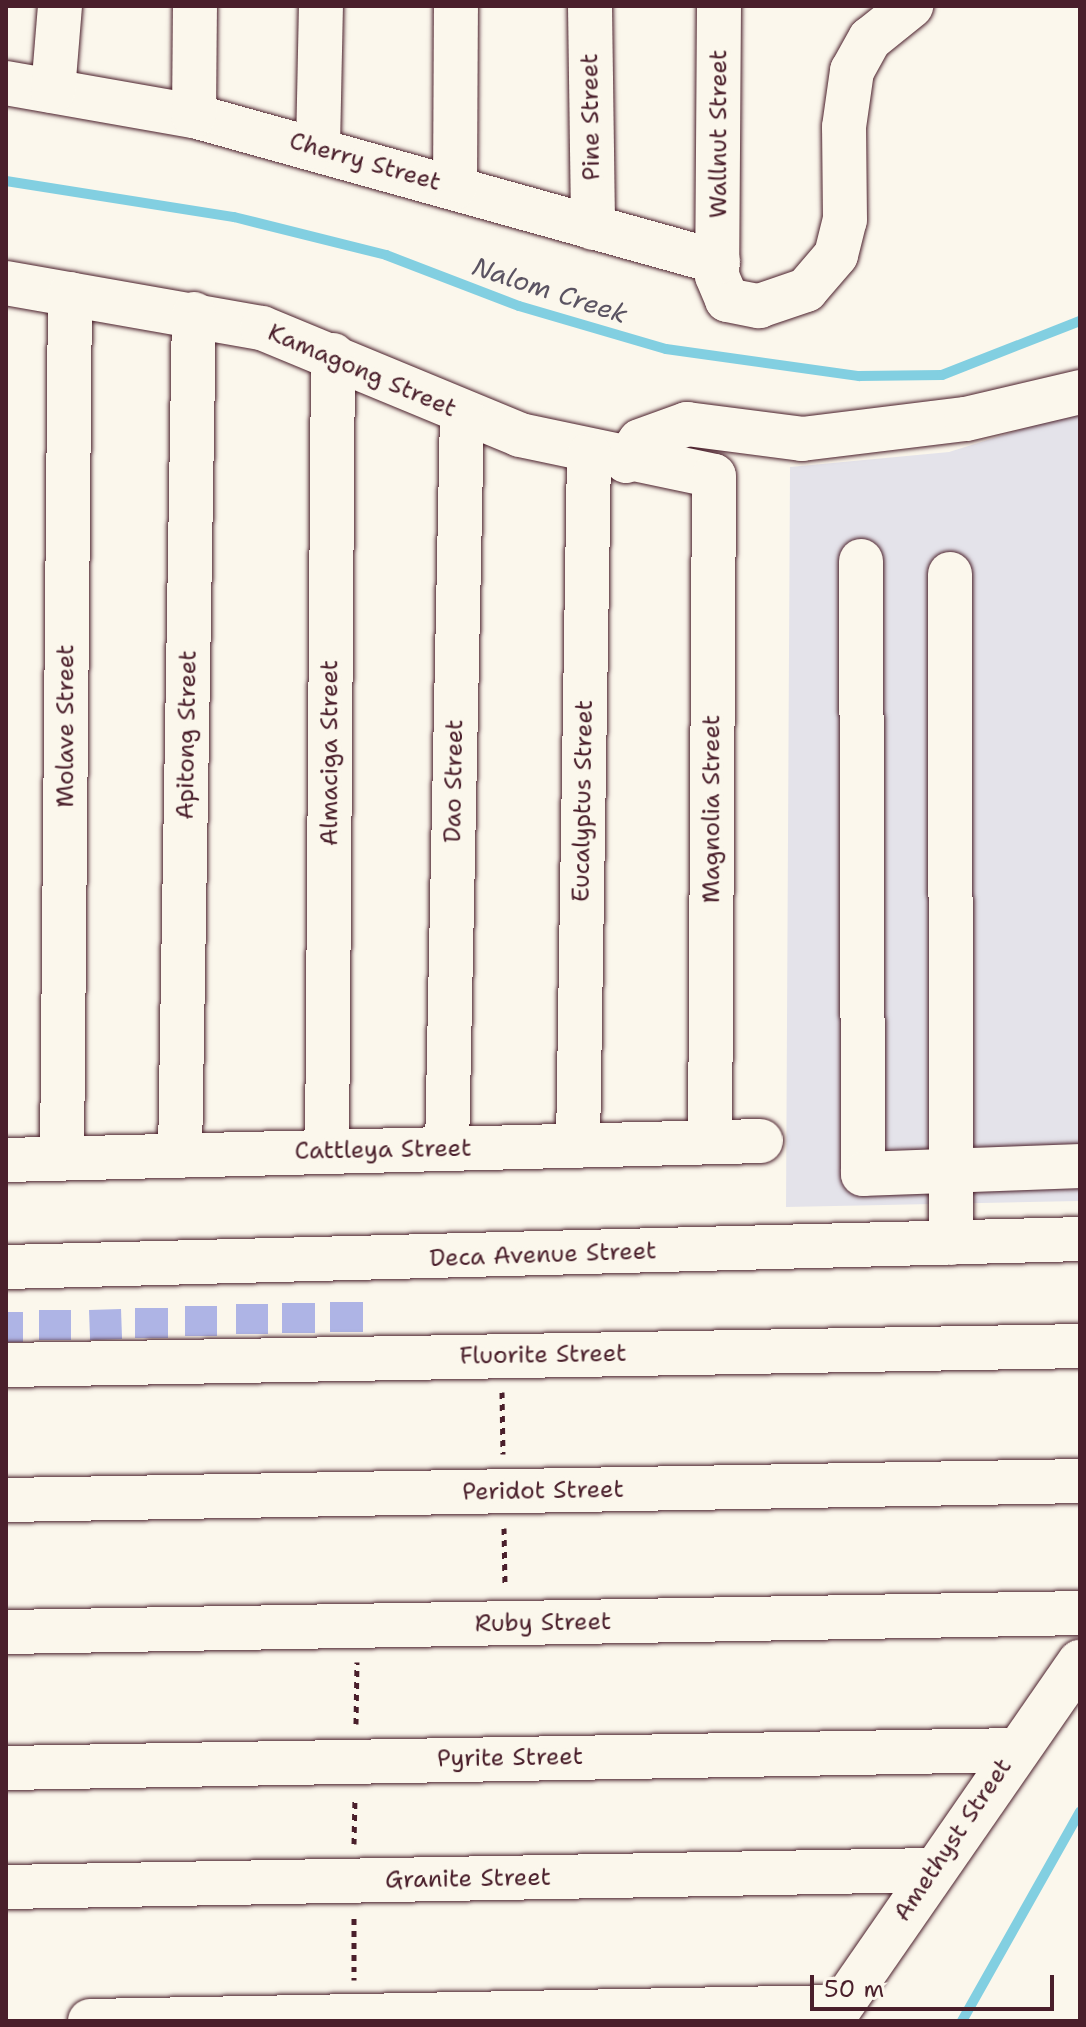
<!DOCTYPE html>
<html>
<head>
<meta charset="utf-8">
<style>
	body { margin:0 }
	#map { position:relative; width:1086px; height:2027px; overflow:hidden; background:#fbf7ec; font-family:"Shantell Sans",sans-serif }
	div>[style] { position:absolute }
	.built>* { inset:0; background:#e4e3ea }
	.stream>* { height:10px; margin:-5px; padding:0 5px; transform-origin:5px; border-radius:5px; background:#82cfe1 }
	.building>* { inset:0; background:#aeb4e5; transform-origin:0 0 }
	.path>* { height:5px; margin-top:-2.5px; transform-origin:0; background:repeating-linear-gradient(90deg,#4a1f2b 0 6px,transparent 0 12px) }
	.roads { filter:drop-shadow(0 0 2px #4a1f2b) drop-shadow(0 0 2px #4a1f2b) }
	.minor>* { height:44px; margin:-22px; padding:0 22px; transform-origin:22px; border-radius:22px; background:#fbf7ec }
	span { translate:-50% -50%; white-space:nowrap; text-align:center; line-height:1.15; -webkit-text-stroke:7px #fbf7ec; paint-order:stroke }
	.street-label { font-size:24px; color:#4a1f2b }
	.water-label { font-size:26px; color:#5b5462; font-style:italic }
	.frame { position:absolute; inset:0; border:8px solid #4a1f2b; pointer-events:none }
	.scale { position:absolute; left:810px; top:1975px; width:244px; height:36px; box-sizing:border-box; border:4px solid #4a1f2b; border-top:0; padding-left:10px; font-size:24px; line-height:28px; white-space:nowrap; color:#4a1f2b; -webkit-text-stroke:6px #fbf7ec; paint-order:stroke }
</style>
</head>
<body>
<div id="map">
	<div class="built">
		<i style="clip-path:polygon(1080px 411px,1080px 1201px,786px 1207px,790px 467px,949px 452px)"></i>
	</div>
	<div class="stream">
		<i style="left:6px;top:181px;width:231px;rotate:9deg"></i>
		<i style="left:234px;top:217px;width:157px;rotate:14deg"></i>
		<i style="left:386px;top:255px;width:142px;rotate:21deg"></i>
		<i style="left:519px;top:306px;width:153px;rotate:16.3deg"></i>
		<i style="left:666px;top:349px;width:195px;rotate:8deg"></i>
		<i style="left:859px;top:376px;width:83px;rotate:-0.7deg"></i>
		<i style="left:942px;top:375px;width:148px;rotate:-21.4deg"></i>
		<i style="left:962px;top:2021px;width:240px;rotate:-60.6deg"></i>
	</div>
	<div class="building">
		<i style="left:363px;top:1302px;width:30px;height:33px;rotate:90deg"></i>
		<i style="left:282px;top:1303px;width:33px;height:30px"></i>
		<i style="left:236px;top:1304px;width:32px;height:30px"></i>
		<i style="left:185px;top:1306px;width:32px;height:30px"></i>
		<i style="left:135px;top:1308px;width:33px;height:30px"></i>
		<i style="left:121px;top:1309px;width:30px;height:32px;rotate:88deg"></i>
		<i style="left:39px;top:1310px;width:32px;height:30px"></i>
		<i style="left:6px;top:1312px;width:17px;height:30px"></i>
	</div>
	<div class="path">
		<i style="left:502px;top:1392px;width:62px;rotate:89.1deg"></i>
		<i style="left:504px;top:1528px;width:58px;rotate:89deg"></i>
		<i style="left:356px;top:1724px;width:62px;rotate:-89.1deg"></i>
		<i style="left:354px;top:1844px;width:46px;rotate:-88.8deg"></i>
		<i style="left:354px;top:1918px;width:62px;rotate:90deg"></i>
	</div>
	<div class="roads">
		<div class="minor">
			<i style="left:590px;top:6px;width:222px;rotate:89.2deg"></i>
			<i style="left:719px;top:6px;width:270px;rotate:90.4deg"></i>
			<i style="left:717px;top:276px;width:26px;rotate:67deg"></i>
			<i style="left:727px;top:300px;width:33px;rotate:11deg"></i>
			<i style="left:759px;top:306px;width:50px;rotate:-18.8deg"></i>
			<i style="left:806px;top:290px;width:46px;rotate:-49.4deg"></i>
			<i style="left:836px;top:255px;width:36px;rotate:-76deg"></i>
			<i style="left:845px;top:220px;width:93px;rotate:-90.6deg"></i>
			<i style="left:844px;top:127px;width:57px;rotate:-81.9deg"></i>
			<i style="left:852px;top:71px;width:37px;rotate:-61deg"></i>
			<i style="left:870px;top:39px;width:53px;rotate:-38.8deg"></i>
			<i style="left:6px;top:83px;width:191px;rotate:10deg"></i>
			<i style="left:194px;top:116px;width:544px;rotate:15.57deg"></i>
			<i style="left:53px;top:91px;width:85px;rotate:-85.3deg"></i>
			<i style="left:194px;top:116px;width:110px;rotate:-89.5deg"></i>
			<i style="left:318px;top:147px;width:141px;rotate:-88.8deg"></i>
			<i style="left:455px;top:187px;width:181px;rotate:-89.7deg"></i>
			<i style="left:6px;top:283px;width:260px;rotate:10deg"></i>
			<i style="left:262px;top:328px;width:279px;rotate:22.5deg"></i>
			<i style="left:520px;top:435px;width:198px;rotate:11.9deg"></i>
			<i style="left:714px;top:476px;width:666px;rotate:90.34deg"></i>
			<i style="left:626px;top:461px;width:24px;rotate:-55deg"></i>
			<i style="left:640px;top:441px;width:50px;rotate:-19.9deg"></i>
			<i style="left:687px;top:424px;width:116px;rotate:7.4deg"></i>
			<i style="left:802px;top:439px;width:165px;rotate:-7deg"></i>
			<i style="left:966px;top:419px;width:117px;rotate:-13.3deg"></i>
			<i style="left:861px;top:561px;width:613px;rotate:89.81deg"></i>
			<i style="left:863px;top:1174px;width:217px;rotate:-2.1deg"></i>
			<i style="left:950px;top:574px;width:669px;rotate:89.91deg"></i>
			<i style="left:578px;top:1146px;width:691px;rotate:-89.09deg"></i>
			<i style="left:447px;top:1149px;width:736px;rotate:-88.83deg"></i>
			<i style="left:327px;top:1152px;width:797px;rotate:-89.57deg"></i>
			<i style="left:180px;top:1156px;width:842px;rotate:-89.05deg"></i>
			<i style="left:62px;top:1158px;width:864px;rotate:-89.47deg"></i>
			<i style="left:6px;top:1160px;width:755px;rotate:-1.44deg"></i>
			<i style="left:6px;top:1267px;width:1074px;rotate:-1.49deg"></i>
			<i style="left:6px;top:1365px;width:1074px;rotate:-1.01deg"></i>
			<i style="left:6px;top:1500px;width:1074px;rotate:-1.01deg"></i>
			<i style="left:6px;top:1632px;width:1074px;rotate:-1.01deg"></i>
			<i style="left:6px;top:1768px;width:1009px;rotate:-1.02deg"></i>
			<i style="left:6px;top:1887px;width:924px;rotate:-1.05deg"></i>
			<i style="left:90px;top:2021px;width:750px;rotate:-1.07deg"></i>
			<i style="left:831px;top:2021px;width:437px;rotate:-55.3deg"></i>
		</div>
	</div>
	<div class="street-label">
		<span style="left:591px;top:117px;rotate:-91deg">Pine Street</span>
		<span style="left:719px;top:134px;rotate:-90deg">Wallnut Street</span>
		<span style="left:365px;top:162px;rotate:16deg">Cherry Street</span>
		<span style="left:362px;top:371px;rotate:23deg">Kamagong Street</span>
		<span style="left:66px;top:726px;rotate:-90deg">Molave Street</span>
		<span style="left:187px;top:735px;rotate:-89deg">Apitong Street</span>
		<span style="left:330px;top:753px;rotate:-90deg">Almaciga Street</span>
		<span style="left:454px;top:781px;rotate:-89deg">Dao Street</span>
		<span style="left:583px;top:801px;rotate:-89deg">Eucalyptus Street</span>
		<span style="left:712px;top:809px;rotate:-90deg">Magnolia Street</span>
		<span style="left:383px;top:1150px;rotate:-1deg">Cattleya Street</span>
		<span style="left:543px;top:1255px;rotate:-2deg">Deca Avenue Street</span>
		<span style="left:543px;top:1355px;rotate:-1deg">Fluorite Street</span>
		<span style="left:543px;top:1491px;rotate:-1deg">Peridot Street</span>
		<span style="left:543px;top:1623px;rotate:-1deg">Ruby Street</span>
		<span style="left:510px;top:1758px;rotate:-1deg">Pyrite Street</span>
		<span style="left:953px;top:1840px;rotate:-56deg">Amethyst Street</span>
		<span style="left:468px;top:1879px;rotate:-1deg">Granite Street</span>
	</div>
	<div class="water-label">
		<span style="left:550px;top:290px;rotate:18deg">Nalom Creek</span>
	</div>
	<div class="frame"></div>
	<div class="scale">50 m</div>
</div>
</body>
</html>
